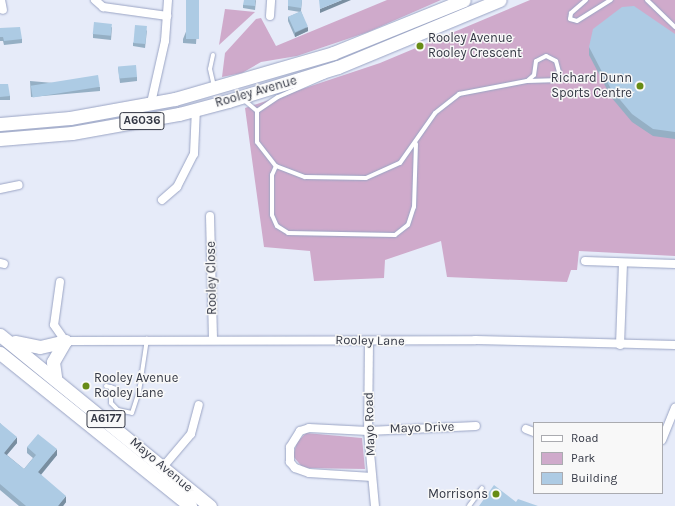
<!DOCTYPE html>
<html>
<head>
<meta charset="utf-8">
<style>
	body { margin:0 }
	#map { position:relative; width:675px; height:506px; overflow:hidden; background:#e6ebf9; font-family:Karla,sans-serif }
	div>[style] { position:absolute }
	.green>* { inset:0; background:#cfaacb }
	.roads { filter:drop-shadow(0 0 1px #9aa4c4) drop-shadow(0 0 1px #9aa4c4) }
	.service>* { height:4px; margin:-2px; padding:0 2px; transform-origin:2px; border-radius:2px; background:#fff }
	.minor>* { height:8px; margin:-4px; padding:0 4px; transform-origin:4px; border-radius:4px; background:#fff }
	.primary>* { height:13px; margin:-6.5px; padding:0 6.5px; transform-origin:6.5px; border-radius:6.5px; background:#fff }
	.trunk>* { height:13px; margin:-6.5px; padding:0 6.5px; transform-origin:6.5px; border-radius:6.5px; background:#fff }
	.wall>* { inset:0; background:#95afc4 }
	.shaded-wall>* { inset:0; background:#798ea0 }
	.building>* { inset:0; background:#adcbe4; transform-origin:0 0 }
	.dots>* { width:11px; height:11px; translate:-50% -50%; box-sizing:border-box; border:2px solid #f8f8f8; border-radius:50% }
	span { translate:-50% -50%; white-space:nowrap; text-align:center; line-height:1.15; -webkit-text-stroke:3px #f8f8f8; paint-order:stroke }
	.shield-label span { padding:1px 3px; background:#f8f8f8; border:1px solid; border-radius:3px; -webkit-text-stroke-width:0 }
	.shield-label { font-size:12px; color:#343845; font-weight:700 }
	.poi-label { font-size:13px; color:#343845 }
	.left { translate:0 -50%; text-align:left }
	.right { translate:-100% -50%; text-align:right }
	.street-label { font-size:13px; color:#343845 }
	.legend { position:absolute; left:533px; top:422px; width:130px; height:72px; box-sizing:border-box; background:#f8f8f8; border:1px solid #aaabb0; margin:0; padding:5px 7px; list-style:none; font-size:12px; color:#343845 }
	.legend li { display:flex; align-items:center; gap:8px; height:20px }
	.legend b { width:20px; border:1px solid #aaabb0 }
</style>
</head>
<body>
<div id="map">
	<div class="green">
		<i style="clip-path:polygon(387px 0,441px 0,368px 32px,297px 56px,261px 62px,242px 73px,222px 77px,225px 53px,256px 19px,261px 18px,276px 46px)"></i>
		<i style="clip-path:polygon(530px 0,675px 0,675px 256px,579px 251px,577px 270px,571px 270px,567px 282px,447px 277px,441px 241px,385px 260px,384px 278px,314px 281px,310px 251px,264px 247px,245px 108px,380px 63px)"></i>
		<i style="clip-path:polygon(225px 9px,255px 12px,219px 45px)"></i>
		<i style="clip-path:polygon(306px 433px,362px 438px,365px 469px,303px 468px,293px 456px,297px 442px)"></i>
	</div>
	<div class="roads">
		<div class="service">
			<i style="left:586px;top:0;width:20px;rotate:139deg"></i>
			<i style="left:571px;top:13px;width:6px;rotate:99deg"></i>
			<i style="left:570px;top:19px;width:7px;rotate:16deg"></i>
			<i style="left:577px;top:21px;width:40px;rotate:-32deg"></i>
			<i style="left:647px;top:0;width:39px;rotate:44deg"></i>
			<i style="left:213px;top:55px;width:14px;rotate:102deg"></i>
			<i style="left:210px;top:69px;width:17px;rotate:77deg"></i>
			<i style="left:244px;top:100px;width:17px;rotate:40deg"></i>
			<i style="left:257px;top:111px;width:31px;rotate:90deg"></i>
			<i style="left:257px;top:142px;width:31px;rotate:52deg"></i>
			<i style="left:276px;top:166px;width:31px;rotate:21deg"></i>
			<i style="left:305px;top:177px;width:61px;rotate:0.9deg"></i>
			<i style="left:366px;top:178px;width:37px;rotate:-24deg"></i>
			<i style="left:400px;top:163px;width:61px;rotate:-55deg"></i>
			<i style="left:435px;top:113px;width:31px;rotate:-38deg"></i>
			<i style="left:459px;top:94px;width:69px;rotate:-10.8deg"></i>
			<i style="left:527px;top:81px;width:25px;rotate:-2deg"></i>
			<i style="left:552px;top:80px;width:11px;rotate:-49deg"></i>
			<i style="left:559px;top:72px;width:11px;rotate:-105deg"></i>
			<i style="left:556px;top:61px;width:11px;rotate:-153deg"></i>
			<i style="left:546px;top:56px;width:11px;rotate:153deg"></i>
			<i style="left:536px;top:61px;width:14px;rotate:98deg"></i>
			<i style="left:534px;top:75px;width:9px;rotate:139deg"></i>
			<i style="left:257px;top:111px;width:25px;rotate:-34deg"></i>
			<i style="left:278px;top:97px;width:52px;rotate:-23.6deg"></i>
			<i style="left:276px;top:166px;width:10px;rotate:114deg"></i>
			<i style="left:272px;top:175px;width:40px;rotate:90deg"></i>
			<i style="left:272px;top:215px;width:12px;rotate:66deg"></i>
			<i style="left:277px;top:226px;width:13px;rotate:32deg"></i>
			<i style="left:288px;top:233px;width:107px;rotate:1.1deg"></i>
			<i style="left:395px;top:235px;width:16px;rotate:-38deg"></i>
			<i style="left:408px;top:225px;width:19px;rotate:-72deg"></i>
			<i style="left:414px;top:207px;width:63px;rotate:-88.2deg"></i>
			<i style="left:106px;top:386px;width:11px;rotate:15deg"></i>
			<i style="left:111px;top:387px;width:16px;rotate:90deg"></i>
			<i style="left:111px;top:403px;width:10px;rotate:45deg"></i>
			<i style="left:118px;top:410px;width:14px;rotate:12deg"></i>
			<i style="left:132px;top:413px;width:22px;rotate:-72deg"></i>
			<i style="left:139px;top:392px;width:54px;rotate:-81.4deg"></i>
			<i style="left:469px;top:506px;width:22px;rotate:-54deg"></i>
		</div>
		<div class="minor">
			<i style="left:1px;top:0;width:10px;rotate:79deg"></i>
			<i style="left:95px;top:0;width:11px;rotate:41deg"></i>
			<i style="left:103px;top:7px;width:65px;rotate:8deg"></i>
			<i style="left:270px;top:16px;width:16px;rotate:-86deg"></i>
			<i style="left:151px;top:103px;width:64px;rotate:-77.3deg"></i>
			<i style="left:165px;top:41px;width:41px;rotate:-85.8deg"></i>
			<i style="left:0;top:189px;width:19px;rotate:-12deg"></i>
			<i style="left:162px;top:200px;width:20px;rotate:-41deg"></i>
			<i style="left:177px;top:187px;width:37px;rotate:-63deg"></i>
			<i style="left:194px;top:154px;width:45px;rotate:-87.5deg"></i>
			<i style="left:210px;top:216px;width:124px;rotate:88.6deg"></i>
			<i style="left:585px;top:261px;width:90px;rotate:1.9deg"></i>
			<i style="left:0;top:263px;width:4px;rotate:14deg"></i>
			<i style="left:60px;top:282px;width:43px;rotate:97.9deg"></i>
			<i style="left:54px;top:325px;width:19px;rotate:55deg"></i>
			<i style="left:65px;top:341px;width:410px;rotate:-0.1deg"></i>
			<i style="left:475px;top:340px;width:200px;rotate:1.4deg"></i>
			<i style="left:369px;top:341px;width:90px;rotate:90.6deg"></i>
			<i style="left:368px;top:431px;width:75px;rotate:84.7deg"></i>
			<i style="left:620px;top:345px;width:82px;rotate:-87.9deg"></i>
			<i style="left:526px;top:429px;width:9px;rotate:21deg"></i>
			<i style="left:662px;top:440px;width:35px;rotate:-68deg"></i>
			<i style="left:163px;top:467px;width:43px;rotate:-49.7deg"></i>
			<i style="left:191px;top:434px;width:30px;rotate:-75deg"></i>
			<i style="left:372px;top:477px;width:63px;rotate:-176.4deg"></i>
			<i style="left:309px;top:473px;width:15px;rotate:-160deg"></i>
			<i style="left:295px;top:468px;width:8px;rotate:-130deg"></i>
			<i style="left:290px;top:462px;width:15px;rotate:-90deg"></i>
			<i style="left:290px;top:447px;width:19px;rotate:-58deg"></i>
			<i style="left:300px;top:431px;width:9px;rotate:-18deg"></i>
			<i style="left:309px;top:428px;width:59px;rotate:2.9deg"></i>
			<i style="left:368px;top:431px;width:108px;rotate:-2.7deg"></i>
		</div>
		<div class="primary">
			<i style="left:0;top:335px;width:271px;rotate:39.2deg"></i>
			<i style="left:15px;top:342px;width:25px;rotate:11deg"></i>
			<i style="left:40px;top:347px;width:26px;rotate:-13deg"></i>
			<i style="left:65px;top:341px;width:24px;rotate:120deg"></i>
			<i style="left:53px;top:362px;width:15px;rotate:82deg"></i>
			<i style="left:0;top:353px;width:244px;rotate:38.8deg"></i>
		</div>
		<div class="trunk">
			<i style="left:0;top:124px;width:70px;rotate:-4.9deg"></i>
			<i style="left:70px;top:118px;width:107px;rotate:-10.3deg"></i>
			<i style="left:175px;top:99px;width:165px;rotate:-16.2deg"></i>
			<i style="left:333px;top:53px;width:141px;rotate:-22deg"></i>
			<i style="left:0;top:139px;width:72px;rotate:-4.8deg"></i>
			<i style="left:72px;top:133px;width:109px;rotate:-10.1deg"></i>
			<i style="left:179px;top:114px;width:51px;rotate:-14.9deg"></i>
			<i style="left:228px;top:101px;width:115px;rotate:-17.2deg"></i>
			<i style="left:338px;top:67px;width:175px;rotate:-22.5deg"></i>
		</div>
	</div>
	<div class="wall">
		<i style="clip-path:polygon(199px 0,196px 44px,183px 43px,183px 39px)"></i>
		<i style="clip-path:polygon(256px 0,255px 10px,243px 8px,243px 5px)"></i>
		<i style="clip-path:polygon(288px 0,302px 0,301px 11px,308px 31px,295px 37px,288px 21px,288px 17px,300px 12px,288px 10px)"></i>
		<i style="clip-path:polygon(112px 27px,111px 40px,93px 38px,93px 34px)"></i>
		<i style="clip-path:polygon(0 28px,22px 39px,22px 43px,4px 45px,3px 41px,0 41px)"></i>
		<i style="clip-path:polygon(147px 30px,145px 48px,133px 46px,133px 43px)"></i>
		<i style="clip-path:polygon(675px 34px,675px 139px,653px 136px,632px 122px,611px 97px,589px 55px,589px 47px)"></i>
		<i style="clip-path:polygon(118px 67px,137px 77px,137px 81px,120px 83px)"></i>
		<i style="clip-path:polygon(30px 81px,100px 87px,100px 91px,31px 97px)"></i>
		<i style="clip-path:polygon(0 84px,10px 96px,10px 100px,0 100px)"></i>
		<i style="clip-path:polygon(0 423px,17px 443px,7px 455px,24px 469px,33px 458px,27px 453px,27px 447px,57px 455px,41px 475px,66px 502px,63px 506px,19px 506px,0 490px)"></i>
	</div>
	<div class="shaded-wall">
		<i style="clip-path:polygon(342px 0,351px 0,320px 13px,320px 9px)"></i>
		<i style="clip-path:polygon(308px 27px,308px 31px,295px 37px,295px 33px)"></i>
		<i style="clip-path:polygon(17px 437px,17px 443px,4px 458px,4px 453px)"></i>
		<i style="clip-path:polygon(57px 449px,57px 455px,38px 478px,38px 472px)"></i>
		<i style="clip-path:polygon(66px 496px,66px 502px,63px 506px,58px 506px)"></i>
	</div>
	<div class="building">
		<i style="left:186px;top:0;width:13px;height:39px"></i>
		<i style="clip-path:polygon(244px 0,255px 0,255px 6px,243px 5px)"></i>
		<i style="clip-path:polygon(288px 0,302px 0,301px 8px,288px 6px)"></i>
		<i style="clip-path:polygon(319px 0,342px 0,320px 9px)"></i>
		<i style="clip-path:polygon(634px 6px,675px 34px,675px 132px,653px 129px,632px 114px,611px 89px,589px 47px,593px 29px,622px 7px)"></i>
		<i style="left:301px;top:11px;width:17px;height:14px;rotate:66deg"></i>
		<i style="left:94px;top:22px;width:18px;height:12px;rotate:6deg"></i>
		<i style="left:135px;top:25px;width:12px;height:18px;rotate:5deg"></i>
		<i style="clip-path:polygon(20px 27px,22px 39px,4px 41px,3px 37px,0 37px,0 28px)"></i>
		<i style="left:136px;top:65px;width:12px;height:18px;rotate:85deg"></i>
		<i style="left:98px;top:75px;width:12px;height:68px;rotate:81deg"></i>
		<i style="clip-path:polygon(0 84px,8px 84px,10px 96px,0 97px)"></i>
		<i style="clip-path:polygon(0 423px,17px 437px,4px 453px,24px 469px,36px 455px,27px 447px,38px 434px,57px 449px,38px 472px,66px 496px,58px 506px,26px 506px,0 484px)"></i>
		<i style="clip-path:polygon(494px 485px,516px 502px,518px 499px,538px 506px,479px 506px)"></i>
	</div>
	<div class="dots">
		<i style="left:420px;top:46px;background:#688c15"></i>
		<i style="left:640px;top:86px;background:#688c15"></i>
		<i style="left:86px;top:386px;background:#688c15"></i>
		<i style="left:496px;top:494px;background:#688c15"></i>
	</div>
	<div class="shield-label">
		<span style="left:142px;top:121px">A6036</span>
		<span style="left:106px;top:419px">A6177</span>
	</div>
	<div class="poi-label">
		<span class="left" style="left:428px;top:46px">Rooley Avenue<br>Rooley Crescent</span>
		<span class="right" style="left:632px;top:86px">Richard Dunn<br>Sports Centre</span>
		<span class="left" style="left:94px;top:386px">Rooley Avenue<br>Rooley Lane</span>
		<span class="right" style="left:488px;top:494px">Morrisons</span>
	</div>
	<div class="street-label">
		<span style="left:256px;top:92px;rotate:-16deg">Rooley Avenue</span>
		<span style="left:212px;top:278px;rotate:-91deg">Rooley Close</span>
		<span style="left:370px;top:341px;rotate:1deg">Rooley Lane</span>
		<span style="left:370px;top:424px;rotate:-92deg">Mayo Road</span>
		<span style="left:422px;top:428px;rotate:-2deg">Mayo Drive</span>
		<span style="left:161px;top:465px;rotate:40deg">Mayo Avenue</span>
	</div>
	<ul class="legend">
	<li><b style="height:5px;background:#fff"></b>Road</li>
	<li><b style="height:11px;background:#cfaacb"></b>Park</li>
	<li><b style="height:11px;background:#adcbe4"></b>Building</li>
	</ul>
</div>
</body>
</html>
